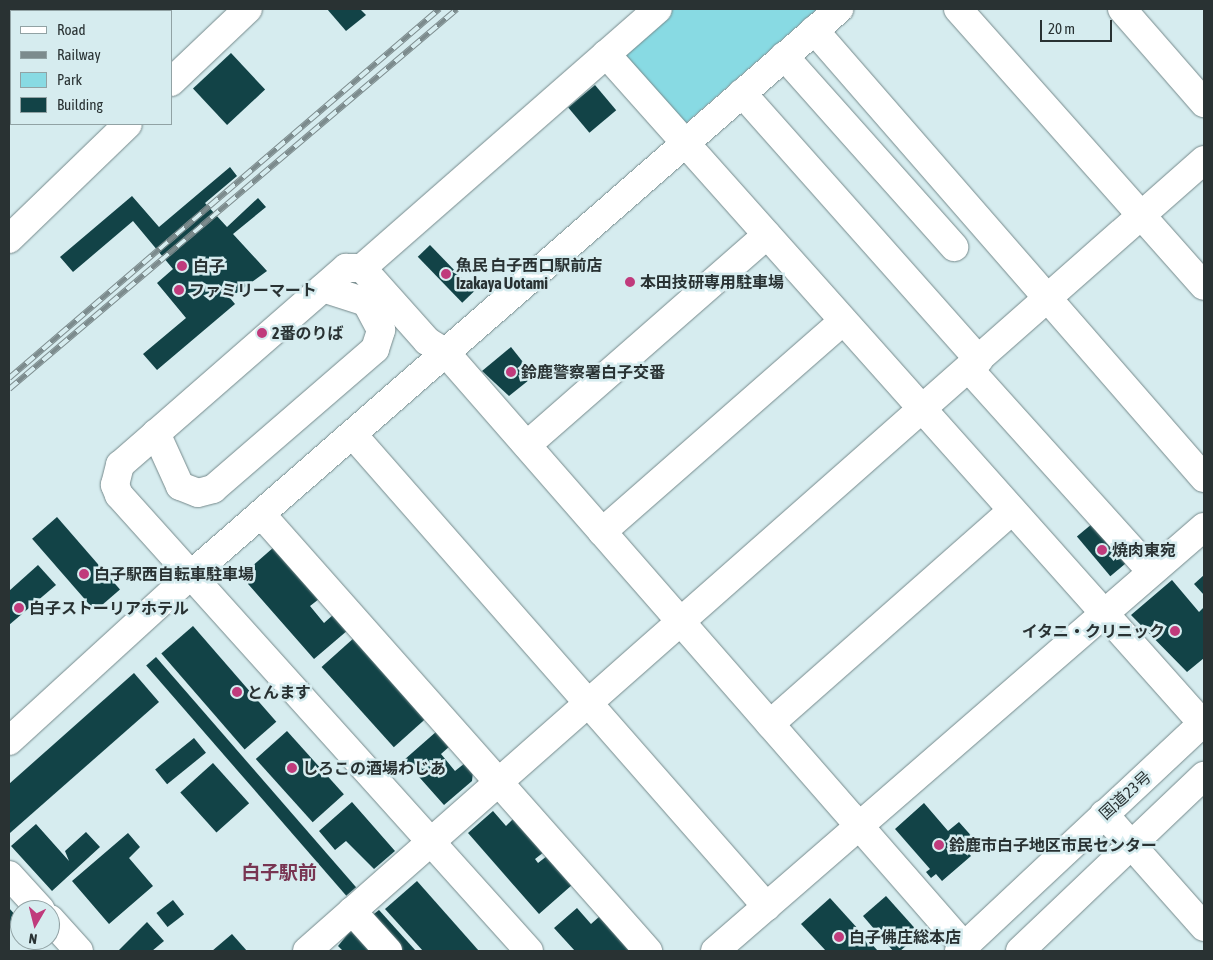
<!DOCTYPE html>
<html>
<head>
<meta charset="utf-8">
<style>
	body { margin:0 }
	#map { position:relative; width:1213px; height:960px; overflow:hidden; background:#d6ecef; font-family:"Asap Condensed","Noto Sans JP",sans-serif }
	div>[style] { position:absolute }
	.green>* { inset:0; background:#88dae3 }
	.building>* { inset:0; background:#124347; transform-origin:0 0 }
	.roads { filter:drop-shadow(0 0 1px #75898b) drop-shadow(0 0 1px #75898b) }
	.minor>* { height:28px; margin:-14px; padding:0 14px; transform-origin:14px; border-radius:14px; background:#fff }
	.major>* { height:28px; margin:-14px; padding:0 14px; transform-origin:14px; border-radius:14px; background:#fff }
	.highway>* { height:28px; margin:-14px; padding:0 14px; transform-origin:14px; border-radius:14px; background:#fff }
	.rail>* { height:5.5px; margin-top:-2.75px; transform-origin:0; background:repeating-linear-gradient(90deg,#d6ecef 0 11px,#7c8b8d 0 22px); box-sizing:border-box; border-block:1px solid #7c8b8d }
	.dots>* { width:14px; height:14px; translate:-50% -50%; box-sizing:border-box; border:2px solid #d6ecef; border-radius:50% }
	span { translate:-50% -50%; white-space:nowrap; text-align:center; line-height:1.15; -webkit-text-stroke:5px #d6ecef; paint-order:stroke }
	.poi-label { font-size:16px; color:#293233; font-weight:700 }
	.left { translate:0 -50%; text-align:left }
	.right { translate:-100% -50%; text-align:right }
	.street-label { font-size:16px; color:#293233 }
	.quarter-label { font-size:19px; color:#783552; font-weight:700 }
	.frame { position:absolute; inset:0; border:10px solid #293233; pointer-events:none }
	.legend { position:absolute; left:10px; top:10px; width:162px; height:115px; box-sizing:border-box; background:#d6ecef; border:1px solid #91a2a4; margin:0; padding:6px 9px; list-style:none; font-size:15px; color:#293233 }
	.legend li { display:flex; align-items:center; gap:10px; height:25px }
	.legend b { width:25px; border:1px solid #91a2a4 }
	.north { position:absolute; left:10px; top:900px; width:50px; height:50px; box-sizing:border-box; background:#d6ecef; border:1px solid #91a2a4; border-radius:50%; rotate:188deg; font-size:14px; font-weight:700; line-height:20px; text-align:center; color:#293233 }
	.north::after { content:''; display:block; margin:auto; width:18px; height:22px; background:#c03b7c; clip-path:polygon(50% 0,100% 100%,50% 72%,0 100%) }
	.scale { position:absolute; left:1040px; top:20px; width:72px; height:22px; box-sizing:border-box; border:2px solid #293233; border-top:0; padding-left:6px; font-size:15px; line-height:18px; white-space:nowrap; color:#293233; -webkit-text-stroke:4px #d6ecef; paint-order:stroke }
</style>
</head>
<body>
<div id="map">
	<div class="green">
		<i style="clip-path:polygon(667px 9px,817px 9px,687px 122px,671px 121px,620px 62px)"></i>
	</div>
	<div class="building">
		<i style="clip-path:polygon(327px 9px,360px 9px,366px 15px,346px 31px)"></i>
		<i style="left:231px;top:53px;width:50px;height:52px;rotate:47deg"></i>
		<i style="left:595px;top:85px;width:33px;height:35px;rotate:50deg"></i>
		<i style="clip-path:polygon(230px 167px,237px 176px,205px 203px,227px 227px,258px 198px,266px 207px,233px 234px,267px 271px,230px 298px,235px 304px,157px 370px,143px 354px,186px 318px,157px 283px,173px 269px,133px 221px,73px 272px,60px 257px,132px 196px,159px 227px)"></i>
		<i style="left:430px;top:245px;width:64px;height:17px;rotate:46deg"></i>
		<i style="clip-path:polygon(511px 347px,534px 376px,509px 396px,482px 371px)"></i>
		<i style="left:57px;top:517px;width:96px;height:33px;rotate:49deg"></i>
		<i style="left:1093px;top:523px;width:52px;height:21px;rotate:50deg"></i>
		<i style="clip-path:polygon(274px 547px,319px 599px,310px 606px,324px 623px,334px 614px,348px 630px,314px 659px,241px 576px)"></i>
		<i style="clip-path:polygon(38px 565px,56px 585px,9px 625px,9px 591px)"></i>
		<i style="clip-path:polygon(1204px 575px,1204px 595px,1194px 584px)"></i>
		<i style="clip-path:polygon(1172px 580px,1199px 612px,1204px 607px,1204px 658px,1187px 672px,1131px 615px)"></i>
		<i style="left:193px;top:626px;width:127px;height:42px;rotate:49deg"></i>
		<i style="left:355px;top:637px;width:108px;height:45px;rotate:48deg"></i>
		<i style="left:156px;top:657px;width:305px;height:13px;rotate:49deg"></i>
		<i style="clip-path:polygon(134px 673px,159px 702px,10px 833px,9px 784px)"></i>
		<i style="left:287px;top:731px;width:85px;height:42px;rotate:48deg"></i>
		<i style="clip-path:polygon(437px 731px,450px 746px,441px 754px,455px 771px,465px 763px,473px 772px,472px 781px,444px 805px,404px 760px)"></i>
		<i style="left:194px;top:738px;width:19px;height:50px;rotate:51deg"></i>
		<i style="left:213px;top:763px;width:54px;height:44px;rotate:48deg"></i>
		<i style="clip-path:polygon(352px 802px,395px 851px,374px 869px,346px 841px,335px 850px,319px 831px)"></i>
		<i style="clip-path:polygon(924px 803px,948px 831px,959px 822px,975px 840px,965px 849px,971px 856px,942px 881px,936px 874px,931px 878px,926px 872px,930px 869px,895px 829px)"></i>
		<i style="clip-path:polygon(493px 811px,506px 826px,514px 818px,544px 852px,535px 859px,538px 863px,547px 856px,572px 885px,539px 914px,468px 833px)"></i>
		<i style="clip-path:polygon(36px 824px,69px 861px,65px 851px,86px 832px,100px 847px,52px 891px,11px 846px)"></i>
		<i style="clip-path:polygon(128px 833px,140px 847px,129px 858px,153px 886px,109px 924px,72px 881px)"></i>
		<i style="clip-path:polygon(417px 881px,479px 951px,423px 951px,385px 909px)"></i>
		<i style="clip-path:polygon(886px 896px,920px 934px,900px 951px,893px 951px,863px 916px)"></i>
		<i style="clip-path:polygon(830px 898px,878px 951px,826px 951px,801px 924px)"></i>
		<i style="left:173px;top:900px;width:18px;height:21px;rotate:52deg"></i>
		<i style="clip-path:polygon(9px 908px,17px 917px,9px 925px)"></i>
		<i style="clip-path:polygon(577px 908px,591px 924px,600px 916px,632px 951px,575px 951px,554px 928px)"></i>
		<i style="clip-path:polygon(379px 910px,416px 951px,400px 951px,370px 917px)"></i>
		<i style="clip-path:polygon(147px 922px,164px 941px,152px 951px,118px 951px)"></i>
		<i style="clip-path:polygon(356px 924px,379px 951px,343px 951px,338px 946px)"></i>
		<i style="clip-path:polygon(232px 934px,247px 951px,212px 951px)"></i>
	</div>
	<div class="roads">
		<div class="minor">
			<i style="left:958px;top:9px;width:370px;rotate:48.4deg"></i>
			<i style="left:1122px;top:9px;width:125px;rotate:48.9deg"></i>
			<i style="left:814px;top:30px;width:594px;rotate:48.96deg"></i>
			<i style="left:606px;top:54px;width:896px;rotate:48.3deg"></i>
			<i style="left:784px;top:56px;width:256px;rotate:48.3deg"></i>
			<i style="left:171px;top:82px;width:106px;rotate:-43.5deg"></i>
			<i style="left:742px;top:93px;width:357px;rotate:48.4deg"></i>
			<i style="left:9px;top:239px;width:165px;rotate:-44deg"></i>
			<i style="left:362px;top:268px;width:393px;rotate:-41.2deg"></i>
			<i style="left:969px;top:369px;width:273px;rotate:48deg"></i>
			<i style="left:156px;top:433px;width:58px;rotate:65.6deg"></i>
			<i style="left:180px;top:486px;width:19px;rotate:21deg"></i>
			<i style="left:198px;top:493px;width:16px;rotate:-15deg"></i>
			<i style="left:213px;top:489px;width:214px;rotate:-40.8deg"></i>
			<i style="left:375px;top:349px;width:20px;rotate:-72deg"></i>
			<i style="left:381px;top:330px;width:32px;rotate:-118deg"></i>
			<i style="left:366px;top:302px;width:45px;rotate:-162deg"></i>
			<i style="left:354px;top:436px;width:626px;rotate:48.75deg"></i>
			<i style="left:527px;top:445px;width:319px;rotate:-41.2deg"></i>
			<i style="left:261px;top:514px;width:584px;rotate:48.47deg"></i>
			<i style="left:602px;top:532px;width:320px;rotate:-41.2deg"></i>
			<i style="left:770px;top:724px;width:322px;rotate:-41.4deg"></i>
			<i style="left:9px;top:741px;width:249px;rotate:-42.4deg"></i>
			<i style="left:193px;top:573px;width:858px;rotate:-41.12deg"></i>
			<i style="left:1104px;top:814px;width:151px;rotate:48.5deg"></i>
			<i style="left:352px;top:911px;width:54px;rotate:48deg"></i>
			<i style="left:307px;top:951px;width:1196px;rotate:-41.41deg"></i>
			<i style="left:529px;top:951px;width:613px;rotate:-131.96deg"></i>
			<i style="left:119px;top:495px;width:11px;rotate:-112deg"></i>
			<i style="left:115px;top:485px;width:21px;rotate:-76deg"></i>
			<i style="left:120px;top:465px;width:300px;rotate:-41.1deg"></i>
			<i style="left:346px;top:268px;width:16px"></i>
			<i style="left:362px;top:268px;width:98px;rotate:48.3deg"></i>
			<i style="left:427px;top:341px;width:22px;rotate:32deg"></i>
			<i style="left:446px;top:353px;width:787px;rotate:48.86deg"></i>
			<i style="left:715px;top:951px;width:647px;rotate:-40.93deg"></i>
		</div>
		<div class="major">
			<i style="left:9px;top:875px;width:47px;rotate:47.6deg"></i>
			<i style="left:50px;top:919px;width:43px;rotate:47.8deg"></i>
		</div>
		<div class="highway">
			<i style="left:959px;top:951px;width:335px;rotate:-43.1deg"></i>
			<i style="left:1020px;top:951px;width:254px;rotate:-43.6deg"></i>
		</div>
	</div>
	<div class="rail">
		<i style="left:9px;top:378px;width:567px;rotate:-40.63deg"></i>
		<i style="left:9px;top:389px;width:587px;rotate:-40.31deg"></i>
	</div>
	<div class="dots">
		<i style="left:182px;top:266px;background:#c03b7c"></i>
		<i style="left:446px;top:274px;background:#c03b7c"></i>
		<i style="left:630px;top:282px;background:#c03b7c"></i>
		<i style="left:179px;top:290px;background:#c03b7c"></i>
		<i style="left:262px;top:333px;background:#c03b7c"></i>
		<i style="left:511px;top:372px;background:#c03b7c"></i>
		<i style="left:1102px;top:550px;background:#c03b7c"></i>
		<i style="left:84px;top:574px;background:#c03b7c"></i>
		<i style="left:19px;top:608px;background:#c03b7c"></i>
		<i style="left:1175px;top:631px;background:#c03b7c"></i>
		<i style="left:237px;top:692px;background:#c03b7c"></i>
		<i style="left:292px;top:768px;background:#c03b7c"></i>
		<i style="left:939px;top:845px;background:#c03b7c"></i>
		<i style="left:839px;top:937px;background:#c03b7c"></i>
	</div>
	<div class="poi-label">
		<span class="left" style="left:456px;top:274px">魚民 白子西口駅前店<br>Izakaya Uotami</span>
		<span class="left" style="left:193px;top:266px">白子</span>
		<span class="left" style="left:640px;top:282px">本田技研専用駐車場</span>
		<span class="left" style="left:189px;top:290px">ファミリーマート</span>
		<span class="left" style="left:272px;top:333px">2番のりば</span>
		<span class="left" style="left:521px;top:372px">鈴鹿警察署白子交番</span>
		<span class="left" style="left:1112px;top:550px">焼肉東宛</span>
		<span class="left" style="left:94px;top:574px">白子駅西自転車駐車場</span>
		<span class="left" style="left:29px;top:608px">白子ストーリアホテル</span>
		<span class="right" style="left:1165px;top:631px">イタニ・クリニック</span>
		<span class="left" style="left:247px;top:692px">とんます</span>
		<span class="left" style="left:302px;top:768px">しろこの酒場わじあ</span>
		<span class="left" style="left:949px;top:845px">鈴鹿市白子地区市民センター</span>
		<span class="left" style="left:849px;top:937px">白子佛庄総本店</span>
	</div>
	<div class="street-label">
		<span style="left:1125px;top:795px;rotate:-42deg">国道23号</span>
	</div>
	<div class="quarter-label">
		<span style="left:279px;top:873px">白子駅前</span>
	</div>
	<div class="frame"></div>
	<ul class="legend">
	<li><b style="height:6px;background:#fff"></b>Road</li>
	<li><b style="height:6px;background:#7c8b8d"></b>Railway</li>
	<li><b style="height:14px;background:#88dae3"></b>Park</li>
	<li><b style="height:14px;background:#124347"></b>Building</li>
	</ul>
	<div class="north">N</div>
	<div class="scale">20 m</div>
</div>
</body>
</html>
